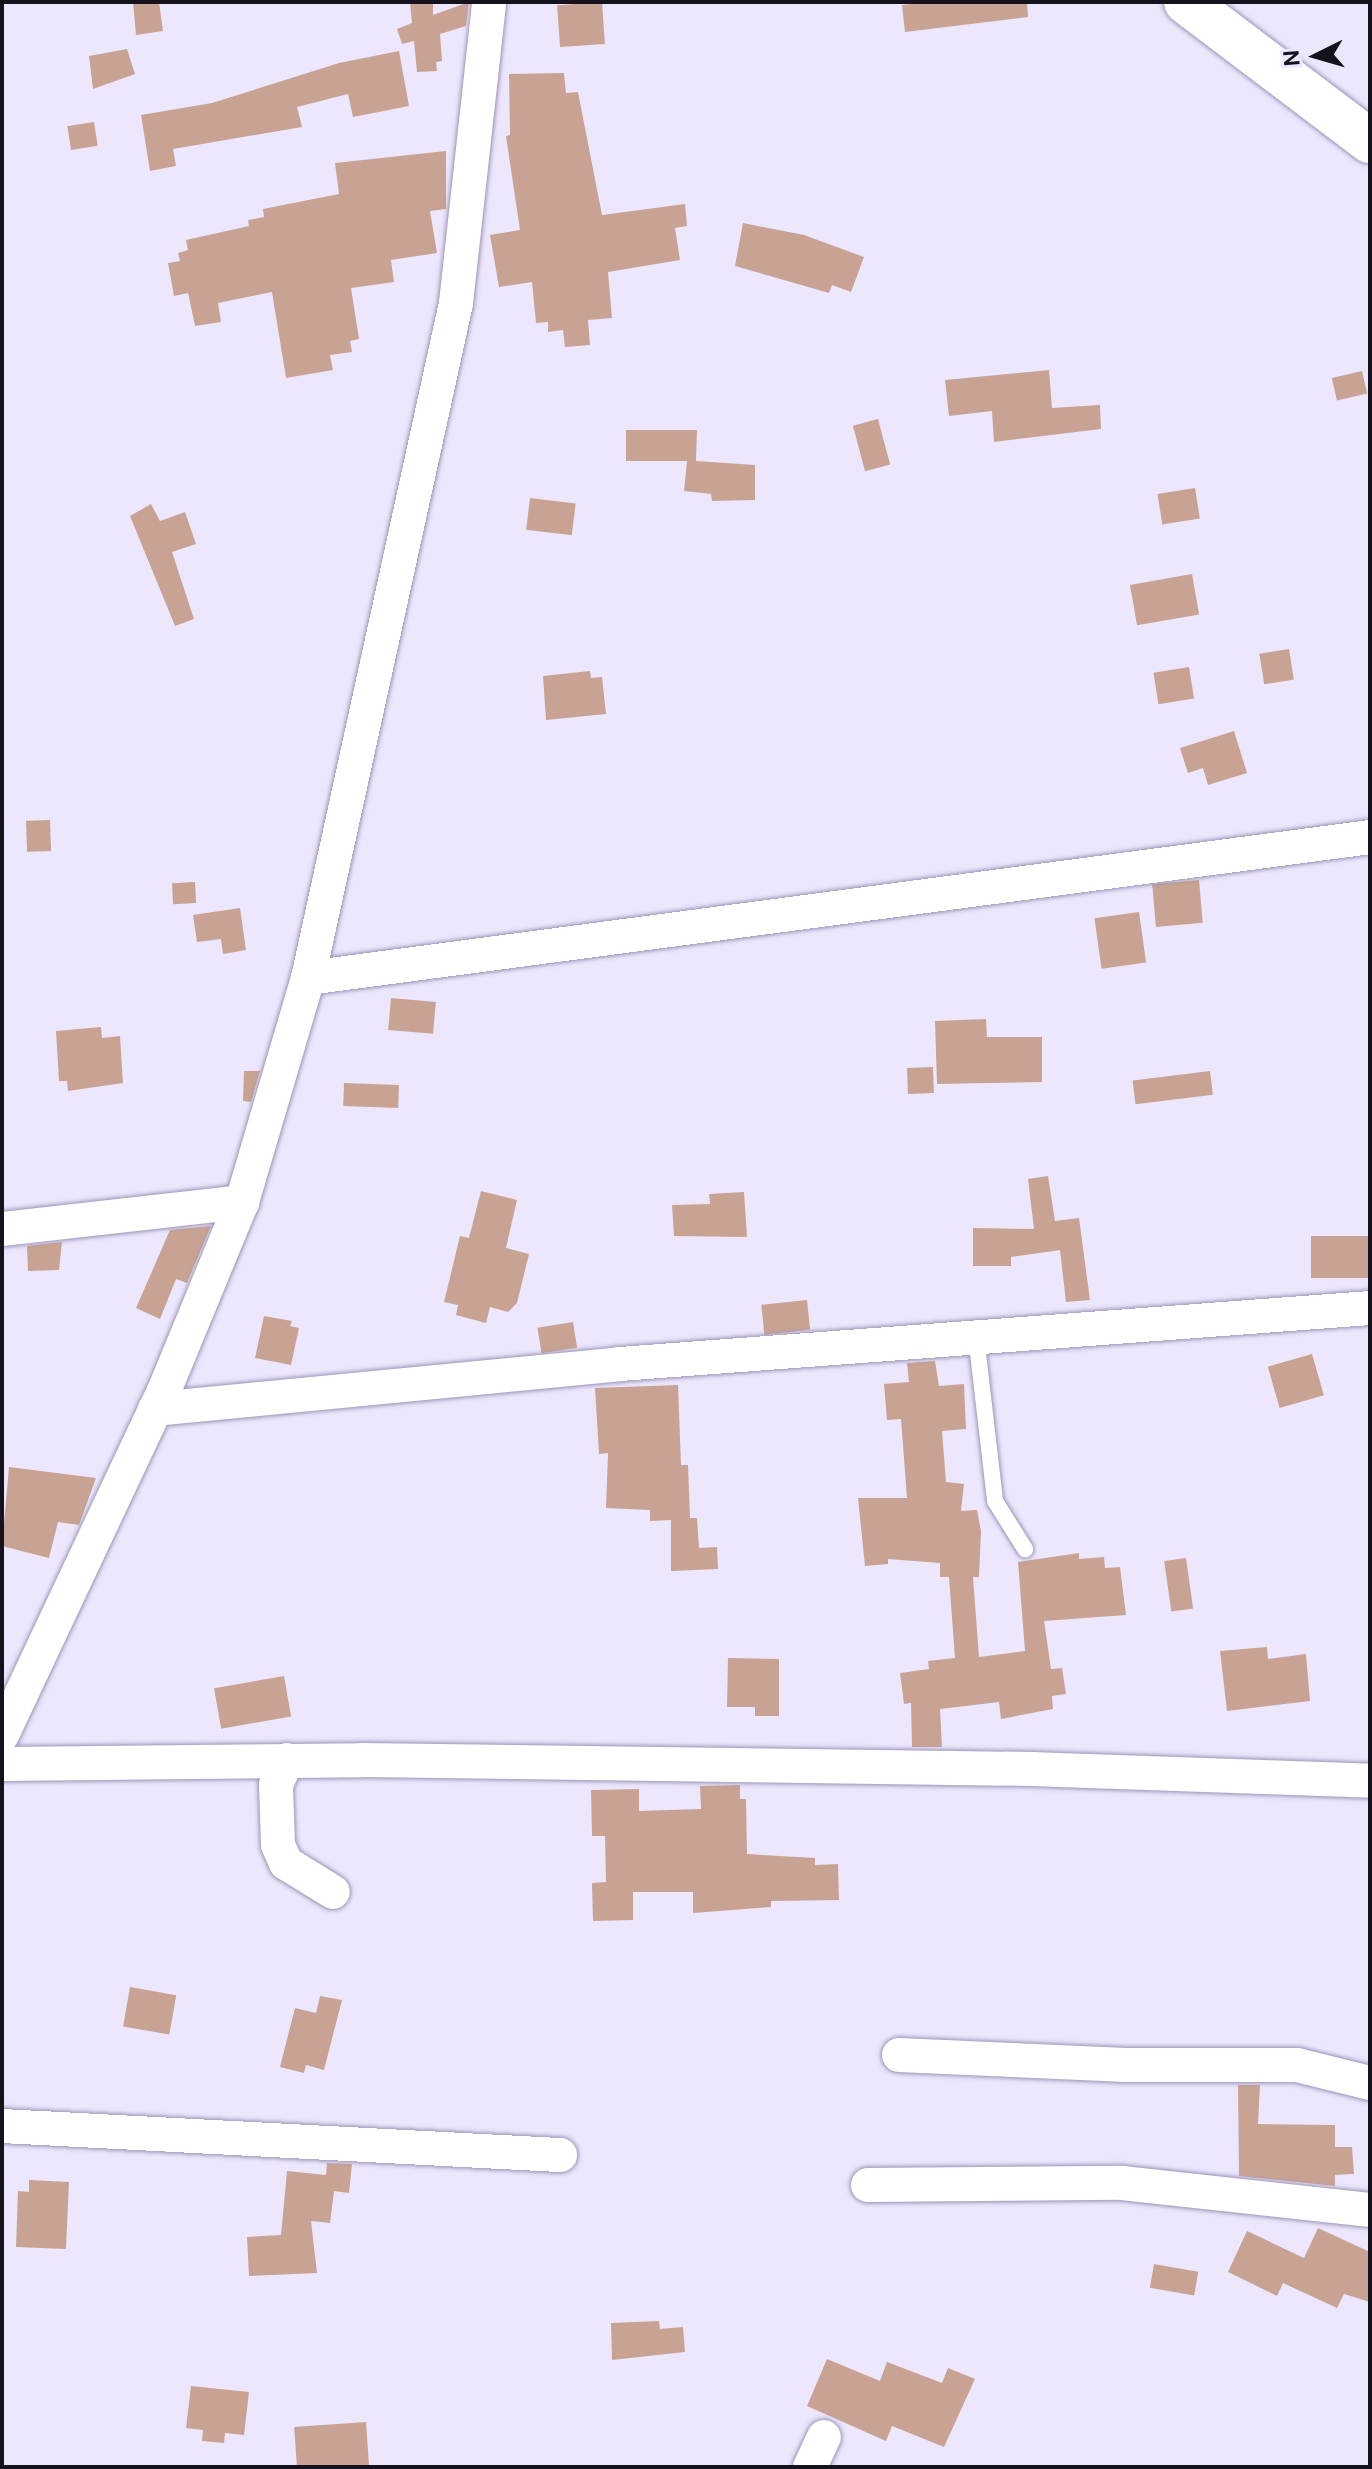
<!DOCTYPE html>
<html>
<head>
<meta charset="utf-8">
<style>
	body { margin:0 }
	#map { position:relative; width:1372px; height:2469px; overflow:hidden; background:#ece7fd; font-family:"DM Sans",sans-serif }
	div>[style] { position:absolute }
	.building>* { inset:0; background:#c8a393; transform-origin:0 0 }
	.roads { filter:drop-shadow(0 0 2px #9d94b6) drop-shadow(0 0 2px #9d94b6) }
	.lane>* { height:16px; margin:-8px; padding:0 8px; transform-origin:8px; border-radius:8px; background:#fff }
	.street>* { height:34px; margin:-17px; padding:0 17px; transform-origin:17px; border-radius:17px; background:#fff }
	.secondary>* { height:44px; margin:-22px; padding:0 22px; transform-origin:22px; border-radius:22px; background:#fff }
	span { translate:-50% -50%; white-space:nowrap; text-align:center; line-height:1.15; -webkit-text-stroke:6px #ece7fd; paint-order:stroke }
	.frame { position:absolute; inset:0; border:4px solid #15121e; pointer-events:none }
	.north { position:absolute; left:1276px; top:16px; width:80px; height:80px; -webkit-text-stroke:6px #ece7fd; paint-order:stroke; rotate:265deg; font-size:22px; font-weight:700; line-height:32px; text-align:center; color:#15121e }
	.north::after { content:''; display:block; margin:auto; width:28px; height:36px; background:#15121e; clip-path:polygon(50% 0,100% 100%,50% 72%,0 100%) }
</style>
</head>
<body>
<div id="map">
	<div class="building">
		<i style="clip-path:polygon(133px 2px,159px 2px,163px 31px,136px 35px)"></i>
		<i style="clip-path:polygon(410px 2px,433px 2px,433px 15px,469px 2px,466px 26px,440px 34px,442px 61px,436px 62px,437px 71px,417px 72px,414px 41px,402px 44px,397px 29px,412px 23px)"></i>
		<i style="left:602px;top:2px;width:42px;height:45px;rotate:86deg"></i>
		<i style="clip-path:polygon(930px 2px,1027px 2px,1028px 17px,905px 32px,902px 5px)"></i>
		<i style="clip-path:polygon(127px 49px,135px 74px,93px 89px,89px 56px)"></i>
		<i style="clip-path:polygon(399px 51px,409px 106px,353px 117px,348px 94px,297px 107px,302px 127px,173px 149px,176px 166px,150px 171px,141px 115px,212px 103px,339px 63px)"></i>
		<i style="clip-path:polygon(564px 73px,566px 93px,578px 92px,602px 215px,685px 204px,687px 226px,675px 228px,680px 260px,608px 272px,612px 318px,588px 320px,590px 345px,565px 347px,563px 330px,548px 332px,548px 322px,536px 323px,532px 282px,499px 287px,490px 235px,520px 230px,506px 136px,510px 135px,509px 74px)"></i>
		<i style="left:94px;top:122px;width:24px;height:27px;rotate:81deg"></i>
		<i style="clip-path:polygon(446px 151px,446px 209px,430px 211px,437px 253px,391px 260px,394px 282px,351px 288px,359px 339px,350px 341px,352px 352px,330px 355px,333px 370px,286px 378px,272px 292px,218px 303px,221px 322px,195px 326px,188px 293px,174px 296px,168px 263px,180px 261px,178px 253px,188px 250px,186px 240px,249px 226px,248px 220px,264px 217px,263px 209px,339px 194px,335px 163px)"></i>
		<i style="clip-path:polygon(743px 223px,804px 235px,864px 257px,851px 292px,832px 285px,829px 293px,735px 266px)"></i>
		<i style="clip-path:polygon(1049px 370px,1052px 408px,1100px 405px,1101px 429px,994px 442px,992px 411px,949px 416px,945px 380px)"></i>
		<i style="left:1362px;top:371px;width:23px;height:31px;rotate:77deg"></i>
		<i style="left:878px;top:419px;width:47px;height:26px;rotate:75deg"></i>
		<i style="clip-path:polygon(626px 430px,697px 430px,696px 461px,755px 465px,755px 500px,712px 501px,711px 494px,684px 491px,687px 461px,626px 461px)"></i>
		<i style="left:1195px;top:488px;width:31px;height:38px;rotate:81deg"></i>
		<i style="left:530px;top:498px;width:46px;height:32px;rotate:7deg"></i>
		<i style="clip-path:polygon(151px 504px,160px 521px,185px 512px,196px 544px,172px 552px,194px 619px,175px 626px,130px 516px)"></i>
		<i style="left:1192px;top:574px;width:41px;height:63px;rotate:80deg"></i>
		<i style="left:1289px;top:649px;width:31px;height:30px;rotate:81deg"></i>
		<i style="left:1189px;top:667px;width:32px;height:36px;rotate:81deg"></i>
		<i style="clip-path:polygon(590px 671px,591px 678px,602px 677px,606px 714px,546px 720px,543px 676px)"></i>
		<i style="clip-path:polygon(1234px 731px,1247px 773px,1208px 785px,1203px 768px,1188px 773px,1180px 748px)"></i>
		<i style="left:50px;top:820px;width:31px;height:24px;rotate:88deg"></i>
		<i style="left:1199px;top:880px;width:43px;height:47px;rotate:85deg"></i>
		<i style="left:195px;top:882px;width:21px;height:23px;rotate:87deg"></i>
		<i style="clip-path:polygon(240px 908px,246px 950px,223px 954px,221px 939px,197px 942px,193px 915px)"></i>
		<i style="left:1139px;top:912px;width:51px;height:45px;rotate:82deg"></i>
		<i style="left:391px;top:998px;width:45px;height:32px;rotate:5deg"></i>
		<i style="clip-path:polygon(986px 1019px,987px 1037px,1042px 1037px,1042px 1082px,937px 1084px,935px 1021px)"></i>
		<i style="clip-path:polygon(101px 1027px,102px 1038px,120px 1036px,123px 1083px,68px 1091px,67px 1081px,59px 1081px,56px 1031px)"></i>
		<i style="left:933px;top:1067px;width:26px;height:26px;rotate:88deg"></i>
		<i style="clip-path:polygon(244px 1071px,260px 1071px,251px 1102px,243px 1101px)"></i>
		<i style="left:1210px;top:1071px;width:24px;height:78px;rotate:83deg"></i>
		<i style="left:344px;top:1083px;width:55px;height:23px;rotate:2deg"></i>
		<i style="clip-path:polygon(1048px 1176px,1055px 1221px,1079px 1218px,1090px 1300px,1066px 1302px,1060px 1250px,1011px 1257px,1011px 1266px,973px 1266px,973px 1228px,1034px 1229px,1028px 1179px)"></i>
		<i style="clip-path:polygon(481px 1191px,517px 1200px,506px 1248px,529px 1254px,517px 1303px,508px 1312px,490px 1307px,486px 1323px,456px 1315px,458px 1305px,444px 1302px,460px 1236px,469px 1238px)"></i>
		<i style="clip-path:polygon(744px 1192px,747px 1237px,674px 1236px,672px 1205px,710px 1204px,709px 1194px)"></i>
		<i style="clip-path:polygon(211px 1226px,187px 1283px,176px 1279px,160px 1319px,136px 1308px,170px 1230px)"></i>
		<i style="left:1370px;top:1236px;width:42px;height:59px;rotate:90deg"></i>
		<i style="clip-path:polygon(62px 1242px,59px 1270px,28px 1271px,27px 1246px)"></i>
		<i style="left:807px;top:1300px;width:30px;height:46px;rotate:84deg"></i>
		<i style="clip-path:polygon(264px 1316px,292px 1321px,290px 1326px,299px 1328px,291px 1365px,255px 1358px)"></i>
		<i style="left:573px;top:1322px;width:26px;height:36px;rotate:81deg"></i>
		<i style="left:1312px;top:1354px;width:43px;height:46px;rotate:74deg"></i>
		<i style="clip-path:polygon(935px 1361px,939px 1386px,964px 1384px,966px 1429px,942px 1431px,946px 1482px,964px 1484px,961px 1511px,977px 1510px,981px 1531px,979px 1577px,973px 1577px,979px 1657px,1025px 1651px,1018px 1562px,1079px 1553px,1079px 1559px,1104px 1557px,1105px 1568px,1120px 1567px,1126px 1615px,1044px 1621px,1051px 1669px,1062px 1668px,1066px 1694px,1052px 1696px,1053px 1709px,1001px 1719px,999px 1702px,940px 1709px,942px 1747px,912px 1747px,911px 1703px,904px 1704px,900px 1673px,929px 1669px,928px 1661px,955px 1658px,949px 1577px,940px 1577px,940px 1563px,888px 1559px,888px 1564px,865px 1566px,858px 1498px,907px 1498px,901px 1419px,887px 1420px,884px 1384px,909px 1382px,907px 1363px)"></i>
		<i style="clip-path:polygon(678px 1385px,681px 1465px,688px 1465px,690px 1518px,697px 1518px,699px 1548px,717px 1547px,718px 1569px,671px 1571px,671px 1520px,650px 1521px,650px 1510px,606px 1508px,608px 1453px,599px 1454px,595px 1388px)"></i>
		<i style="clip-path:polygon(9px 1467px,96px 1478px,79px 1525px,58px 1522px,49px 1558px,2px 1546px)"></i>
		<i style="left:1186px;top:1558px;width:51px;height:22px;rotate:82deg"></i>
		<i style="clip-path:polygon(1267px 1647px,1268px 1659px,1306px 1654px,1310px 1701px,1227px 1711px,1220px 1651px)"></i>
		<i style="clip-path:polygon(728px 1658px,779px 1659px,779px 1716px,755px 1716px,755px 1707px,727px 1707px)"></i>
		<i style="left:284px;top:1676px;width:41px;height:71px;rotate:80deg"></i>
		<i style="clip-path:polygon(740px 1785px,740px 1799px,746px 1799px,747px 1854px,815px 1858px,815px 1865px,838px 1864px,839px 1900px,771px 1901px,771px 1907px,693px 1913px,693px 1892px,633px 1892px,633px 1920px,593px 1921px,592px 1883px,606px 1882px,605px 1836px,592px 1836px,591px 1790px,639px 1789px,639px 1811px,701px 1809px,700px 1786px)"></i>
		<i style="left:130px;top:1987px;width:47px;height:40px;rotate:10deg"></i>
		<i style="clip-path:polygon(320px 1996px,342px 2000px,324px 2070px,306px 2065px,304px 2073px,280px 2067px,295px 2008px,316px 2013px)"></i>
		<i style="clip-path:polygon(1238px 2085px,1260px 2085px,1258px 2124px,1335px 2125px,1335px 2147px,1352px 2147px,1354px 2174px,1335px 2175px,1335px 2186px,1239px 2176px)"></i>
		<i style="clip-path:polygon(327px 2163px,352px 2164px,349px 2193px,334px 2191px,330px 2223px,311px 2221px,317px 2273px,249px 2276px,247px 2237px,281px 2235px,287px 2171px,326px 2175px)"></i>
		<i style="clip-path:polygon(29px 2180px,69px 2182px,66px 2249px,16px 2247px,18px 2191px,29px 2192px)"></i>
		<i style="clip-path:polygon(1318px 2228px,1370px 2252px,1370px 2302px,1344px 2294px,1337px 2308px,1283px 2283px,1277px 2296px,1228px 2272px,1247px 2231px,1304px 2258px)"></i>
		<i style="left:1154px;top:2264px;width:45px;height:24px;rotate:10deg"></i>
		<i style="clip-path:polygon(659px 2321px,660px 2329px,683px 2327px,685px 2352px,612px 2360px,611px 2323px)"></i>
		<i style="clip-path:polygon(827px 2359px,880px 2381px,887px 2362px,942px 2383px,948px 2368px,975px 2379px,944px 2447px,892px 2426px,886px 2441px,807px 2406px)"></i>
		<i style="clip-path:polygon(191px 2386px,249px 2392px,244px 2435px,225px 2433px,224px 2443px,202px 2441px,203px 2430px,186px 2428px)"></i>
		<i style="left:366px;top:2422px;width:45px;height:72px;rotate:86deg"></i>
	</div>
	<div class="roads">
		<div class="lane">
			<i style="left:976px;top:1336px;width:166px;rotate:83.4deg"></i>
			<i style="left:995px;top:1501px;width:57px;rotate:58deg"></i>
		</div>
		<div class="street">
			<i style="left:308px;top:978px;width:1071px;rotate:-7.56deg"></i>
			<i style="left:2px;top:1229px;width:242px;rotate:-6.4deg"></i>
			<i style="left:155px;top:1409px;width:467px;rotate:-5.5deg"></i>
			<i style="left:620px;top:1364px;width:752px;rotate:-4.27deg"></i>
			<i style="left:2px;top:1735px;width:380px;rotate:-64.8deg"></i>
			<i style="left:164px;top:1391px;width:204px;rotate:-67.6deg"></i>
			<i style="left:242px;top:1202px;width:234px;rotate:-73.6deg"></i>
			<i style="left:308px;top:978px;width:691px;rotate:-77.63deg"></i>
			<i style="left:456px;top:303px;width:303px;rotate:-83.7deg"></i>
			<i style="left:287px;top:1760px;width:27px;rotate:114deg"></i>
			<i style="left:276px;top:1785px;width:60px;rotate:88.1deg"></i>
			<i style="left:278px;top:1845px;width:20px;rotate:66deg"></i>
			<i style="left:286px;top:1863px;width:55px;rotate:31.7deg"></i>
			<i style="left:2px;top:1764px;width:361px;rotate:-0.6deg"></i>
			<i style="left:363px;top:1760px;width:670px;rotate:0.77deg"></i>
			<i style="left:1033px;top:1769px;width:337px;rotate:2deg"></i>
			<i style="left:899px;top:2055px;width:227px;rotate:2.5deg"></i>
			<i style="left:1126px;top:2065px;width:171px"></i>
			<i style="left:1297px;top:2065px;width:75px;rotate:13.9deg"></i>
			<i style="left:2px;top:2126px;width:559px;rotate:2.98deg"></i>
			<i style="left:868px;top:2185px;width:254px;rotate:-0.5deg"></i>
			<i style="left:1122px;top:2183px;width:249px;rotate:6.2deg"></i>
			<i style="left:810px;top:2467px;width:33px;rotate:-65deg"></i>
		</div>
		<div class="secondary">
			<i style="left:1186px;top:2px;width:231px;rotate:37.1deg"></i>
		</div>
	</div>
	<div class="frame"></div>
	<div class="north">N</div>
</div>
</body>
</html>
